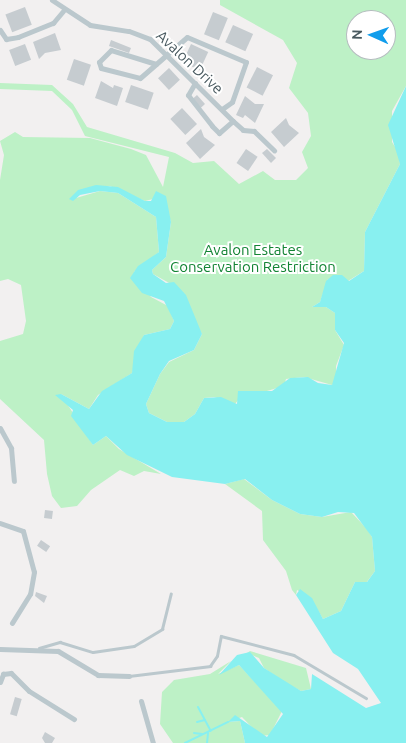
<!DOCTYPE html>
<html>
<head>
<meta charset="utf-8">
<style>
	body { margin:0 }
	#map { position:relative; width:406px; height:743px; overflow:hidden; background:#f2f0f0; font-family:Ubuntu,sans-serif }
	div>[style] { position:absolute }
	.green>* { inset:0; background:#bdf1c6 }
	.water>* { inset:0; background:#88f0f0 }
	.stream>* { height:2px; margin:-1px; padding:0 1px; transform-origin:1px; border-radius:1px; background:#88f0f0 }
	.building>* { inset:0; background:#c6ccd0; transform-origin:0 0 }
	.lane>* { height:2.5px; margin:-1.25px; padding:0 1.25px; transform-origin:1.25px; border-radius:1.25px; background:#bbc8cd }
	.street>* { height:5px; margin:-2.5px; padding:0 2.5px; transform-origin:2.5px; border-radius:2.5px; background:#bbc8cd }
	span { translate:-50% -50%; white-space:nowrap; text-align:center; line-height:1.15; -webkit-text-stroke:4px #fff; paint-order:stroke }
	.street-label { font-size:15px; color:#47585e }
	.park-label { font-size:15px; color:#138434 }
	.north { position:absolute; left:346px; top:10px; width:50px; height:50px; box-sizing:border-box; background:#fff; border:1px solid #b5bcbf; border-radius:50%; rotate:272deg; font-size:14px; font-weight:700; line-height:20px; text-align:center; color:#47585e }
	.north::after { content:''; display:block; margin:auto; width:18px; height:22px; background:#119dec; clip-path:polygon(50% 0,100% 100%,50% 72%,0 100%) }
</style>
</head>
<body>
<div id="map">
	<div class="green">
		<i style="clip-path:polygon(evenodd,220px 0,406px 0,406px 86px,392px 111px,392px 142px,399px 153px,400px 164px,365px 232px,364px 271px,348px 281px,328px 279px,320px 302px,312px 307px,326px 307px,335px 313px,335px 330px,344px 345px,336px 366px,336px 381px,332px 385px,304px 377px,286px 379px,284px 386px,239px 399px,235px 404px,214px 397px,204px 398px,195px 414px,184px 422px,167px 422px,149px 413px,146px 404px,160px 374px,169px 362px,194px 350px,202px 334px,171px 284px,153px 274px,152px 270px,166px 257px,171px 222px,166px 207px,153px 199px,145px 201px,110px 186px,86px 189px,76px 198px,100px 191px,118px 193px,156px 217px,159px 252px,134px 272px,151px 297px,168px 306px,174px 321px,170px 329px,144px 335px,132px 373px,98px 395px,89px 409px,61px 394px,93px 445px,106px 436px,119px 449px,161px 474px,144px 471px,134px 476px,120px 470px,91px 490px,77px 506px,61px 508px,52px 496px,47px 474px,44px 440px,0 399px,0 341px,23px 334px,26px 321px,21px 285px,8px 279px,0 281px,0 180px,4px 155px,0 141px,15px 132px,23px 137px,90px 138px,131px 149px,146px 155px,163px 187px,169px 157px,85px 136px,72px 110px,52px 91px,0 89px,0 83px,52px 85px,73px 104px,87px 127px,175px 153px,193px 163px,214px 161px,239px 184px,263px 171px,275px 180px,296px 180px,308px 168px,302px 152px,311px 136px,308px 113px,289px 88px,297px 63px,283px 40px,220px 5px,220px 0,356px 20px,386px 20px,386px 50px,356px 50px,356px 20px)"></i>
		<i style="clip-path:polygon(244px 479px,272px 500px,300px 514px,322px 517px,351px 512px,367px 529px,372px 537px,375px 571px,366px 583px,355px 582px,341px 611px,323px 619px,310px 597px,297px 590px,296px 595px,292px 590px,286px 571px,263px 540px,262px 511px,225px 484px)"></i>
		<i style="clip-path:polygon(250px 651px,306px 668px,311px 689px,301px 691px,284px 682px,264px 668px,259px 658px,247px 653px)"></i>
		<i style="clip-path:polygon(231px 661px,218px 674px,239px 665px,282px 711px,270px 735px,260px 736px,242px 717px,228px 722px,240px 721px,245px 743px,173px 743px,160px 724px,162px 692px,174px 680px,210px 674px)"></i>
	</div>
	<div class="water">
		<i style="clip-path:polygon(406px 86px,406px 743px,245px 743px,240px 721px,228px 722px,235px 715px,267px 737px,283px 714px,239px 665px,219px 675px,237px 655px,250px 652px,264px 668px,301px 691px,311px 689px,312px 674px,366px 708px,381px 703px,358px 669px,333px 653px,296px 595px,300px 589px,312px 598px,323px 619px,341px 611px,355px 582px,367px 582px,375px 571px,372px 537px,354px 513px,338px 512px,322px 517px,300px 514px,272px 500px,245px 479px,225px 484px,172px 477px,127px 455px,106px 436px,93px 445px,71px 416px,73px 410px,55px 395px,61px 394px,89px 409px,102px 391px,132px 373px,134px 351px,144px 335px,170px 329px,174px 321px,164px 301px,142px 293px,130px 278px,138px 266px,159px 252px,156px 217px,118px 193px,100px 191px,80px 195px,73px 201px,69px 199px,78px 190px,96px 185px,118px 187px,145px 201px,151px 201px,156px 191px,166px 196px,171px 222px,166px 257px,152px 270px,153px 274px,166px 283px,174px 282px,186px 295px,202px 334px,194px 350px,169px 361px,160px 374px,146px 404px,149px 413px,167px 422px,184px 422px,195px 414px,204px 398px,221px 397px,237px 404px,238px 391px,272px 391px,290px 378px,308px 377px,318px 383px,332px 385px,344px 343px,335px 330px,335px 313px,326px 307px,312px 307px,320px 302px,326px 281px,333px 275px,342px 275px,349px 281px,364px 271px,365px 232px,400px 164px,388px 125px)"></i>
	</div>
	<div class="stream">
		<i style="left:198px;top:707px;width:27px;rotate:62deg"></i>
		<i style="left:197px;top:722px;width:8px;rotate:-14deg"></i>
		<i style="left:194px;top:733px;width:8px;rotate:7deg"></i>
		<i style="left:185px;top:743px;width:48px;rotate:-26deg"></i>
		<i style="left:207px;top:743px;width:10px;rotate:-84deg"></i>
	</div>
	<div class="building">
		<i style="left:25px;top:7px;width:19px;height:21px;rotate:69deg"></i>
		<i style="left:213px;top:12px;width:16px;height:24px;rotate:22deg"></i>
		<i style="left:233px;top:25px;width:22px;height:19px;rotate:24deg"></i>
		<i style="clip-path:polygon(55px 33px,61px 50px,45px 53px,39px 59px,33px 42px)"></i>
		<i style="clip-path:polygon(111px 40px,131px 48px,129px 53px,109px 46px)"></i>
		<i style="left:25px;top:44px;width:17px;height:17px;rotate:69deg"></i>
		<i style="left:191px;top:44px;width:19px;height:20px;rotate:25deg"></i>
		<i style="left:74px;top:59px;width:18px;height:22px;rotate:19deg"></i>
		<i style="left:257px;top:67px;width:18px;height:23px;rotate:27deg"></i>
		<i style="left:169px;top:68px;width:16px;height:15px;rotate:47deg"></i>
		<i style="clip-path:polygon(101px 81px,113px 88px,114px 85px,123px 88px,117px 106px,95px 98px)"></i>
		<i style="left:131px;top:85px;width:24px;height:18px;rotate:19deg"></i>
		<i style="left:197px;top:95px;width:12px;height:6px;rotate:48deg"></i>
		<i style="clip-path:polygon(245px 96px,255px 104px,264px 104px,255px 123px,245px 115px,243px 118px,236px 115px)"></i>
		<i style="left:182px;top:108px;width:22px;height:16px;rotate:47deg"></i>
		<i style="clip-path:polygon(286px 118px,289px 125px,299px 133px,284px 147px,271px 132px)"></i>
		<i style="clip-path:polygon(201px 129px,204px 137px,215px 145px,200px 159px,186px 143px)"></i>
		<i style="left:246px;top:149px;width:14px;height:17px;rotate:34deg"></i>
		<i style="clip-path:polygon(267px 149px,276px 158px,271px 163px,262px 153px)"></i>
		<i style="left:45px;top:510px;width:8px;height:8px;rotate:7deg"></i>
		<i style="left:41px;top:540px;width:11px;height:7px;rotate:34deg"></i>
		<i style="clip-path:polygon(36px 592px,47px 596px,44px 603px,35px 596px)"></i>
		<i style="left:15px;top:697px;width:7px;height:18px;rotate:16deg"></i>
		<i style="clip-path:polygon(45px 732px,55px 738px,52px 743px,45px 743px,42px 738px)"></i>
	</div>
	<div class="lane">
		<i style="left:39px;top:648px;width:22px;rotate:-16deg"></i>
		<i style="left:60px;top:642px;width:34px;rotate:17deg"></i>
		<i style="left:93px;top:652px;width:41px;rotate:-8.3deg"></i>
		<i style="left:134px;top:646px;width:33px;rotate:-31deg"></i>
		<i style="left:162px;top:629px;width:36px;rotate:-76deg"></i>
		<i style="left:129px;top:676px;width:82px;rotate:-7deg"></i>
		<i style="left:210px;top:666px;width:12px;rotate:-55deg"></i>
		<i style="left:217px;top:656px;width:20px;rotate:-79deg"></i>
		<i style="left:221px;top:636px;width:75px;rotate:14.6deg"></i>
		<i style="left:294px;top:655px;width:84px;rotate:30.8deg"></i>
	</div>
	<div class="street">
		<i style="left:52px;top:0;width:45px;rotate:33.3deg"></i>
		<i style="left:90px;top:25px;width:39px;rotate:9deg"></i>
		<i style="left:129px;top:31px;width:22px;rotate:21deg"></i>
		<i style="left:150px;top:39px;width:117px;rotate:44.7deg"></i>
		<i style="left:233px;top:121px;width:13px;rotate:42deg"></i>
		<i style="left:243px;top:130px;width:11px;rotate:5deg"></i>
		<i style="left:254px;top:131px;width:28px;rotate:44deg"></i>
		<i style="left:0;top:30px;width:11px;rotate:56deg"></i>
		<i style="left:6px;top:39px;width:12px;rotate:-9deg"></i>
		<i style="left:18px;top:37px;width:38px;rotate:-22deg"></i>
		<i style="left:53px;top:23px;width:16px;rotate:-50deg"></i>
		<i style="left:156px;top:64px;width:47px;rotate:-162.7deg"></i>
		<i style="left:111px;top:50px;width:17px;rotate:135deg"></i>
		<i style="left:99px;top:62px;width:6px;rotate:72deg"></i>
		<i style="left:101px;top:68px;width:40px;rotate:14.4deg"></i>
		<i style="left:140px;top:78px;width:62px;rotate:-41.1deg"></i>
		<i style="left:187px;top:37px;width:64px;rotate:23deg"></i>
		<i style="left:246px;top:62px;width:42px;rotate:109.3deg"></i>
		<i style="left:232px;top:102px;width:12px;rotate:145deg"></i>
		<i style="left:195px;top:83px;width:14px;rotate:120deg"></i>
		<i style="left:188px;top:95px;width:39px;rotate:52deg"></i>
		<i style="left:212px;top:126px;width:10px;rotate:45deg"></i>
		<i style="left:219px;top:133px;width:18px;rotate:-41deg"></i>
		<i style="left:0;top:428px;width:23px;rotate:61deg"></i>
		<i style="left:11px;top:448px;width:33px;rotate:85deg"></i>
		<i style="left:0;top:523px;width:24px;rotate:19deg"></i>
		<i style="left:23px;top:531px;width:42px;rotate:75deg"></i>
		<i style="left:34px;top:572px;width:22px;rotate:100deg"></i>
		<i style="left:30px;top:594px;width:34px;rotate:122deg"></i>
		<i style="left:0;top:649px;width:58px;rotate:2deg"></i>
		<i style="left:58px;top:651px;width:47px;rotate:31deg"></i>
		<i style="left:98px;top:675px;width:31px;rotate:2deg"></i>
		<i style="left:0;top:682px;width:9px;rotate:-69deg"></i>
		<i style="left:3px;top:674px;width:8px;rotate:-7deg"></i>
		<i style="left:11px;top:673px;width:25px;rotate:45deg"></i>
		<i style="left:29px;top:691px;width:53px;rotate:31.9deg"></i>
		<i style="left:141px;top:701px;width:44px;rotate:74.1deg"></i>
	</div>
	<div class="street-label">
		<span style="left:190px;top:62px;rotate:43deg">Avalon Drive</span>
	</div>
	<div class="park-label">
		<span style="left:253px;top:258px">Avalon Estates<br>Conservation Restriction</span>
	</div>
	<div class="north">N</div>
</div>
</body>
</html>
